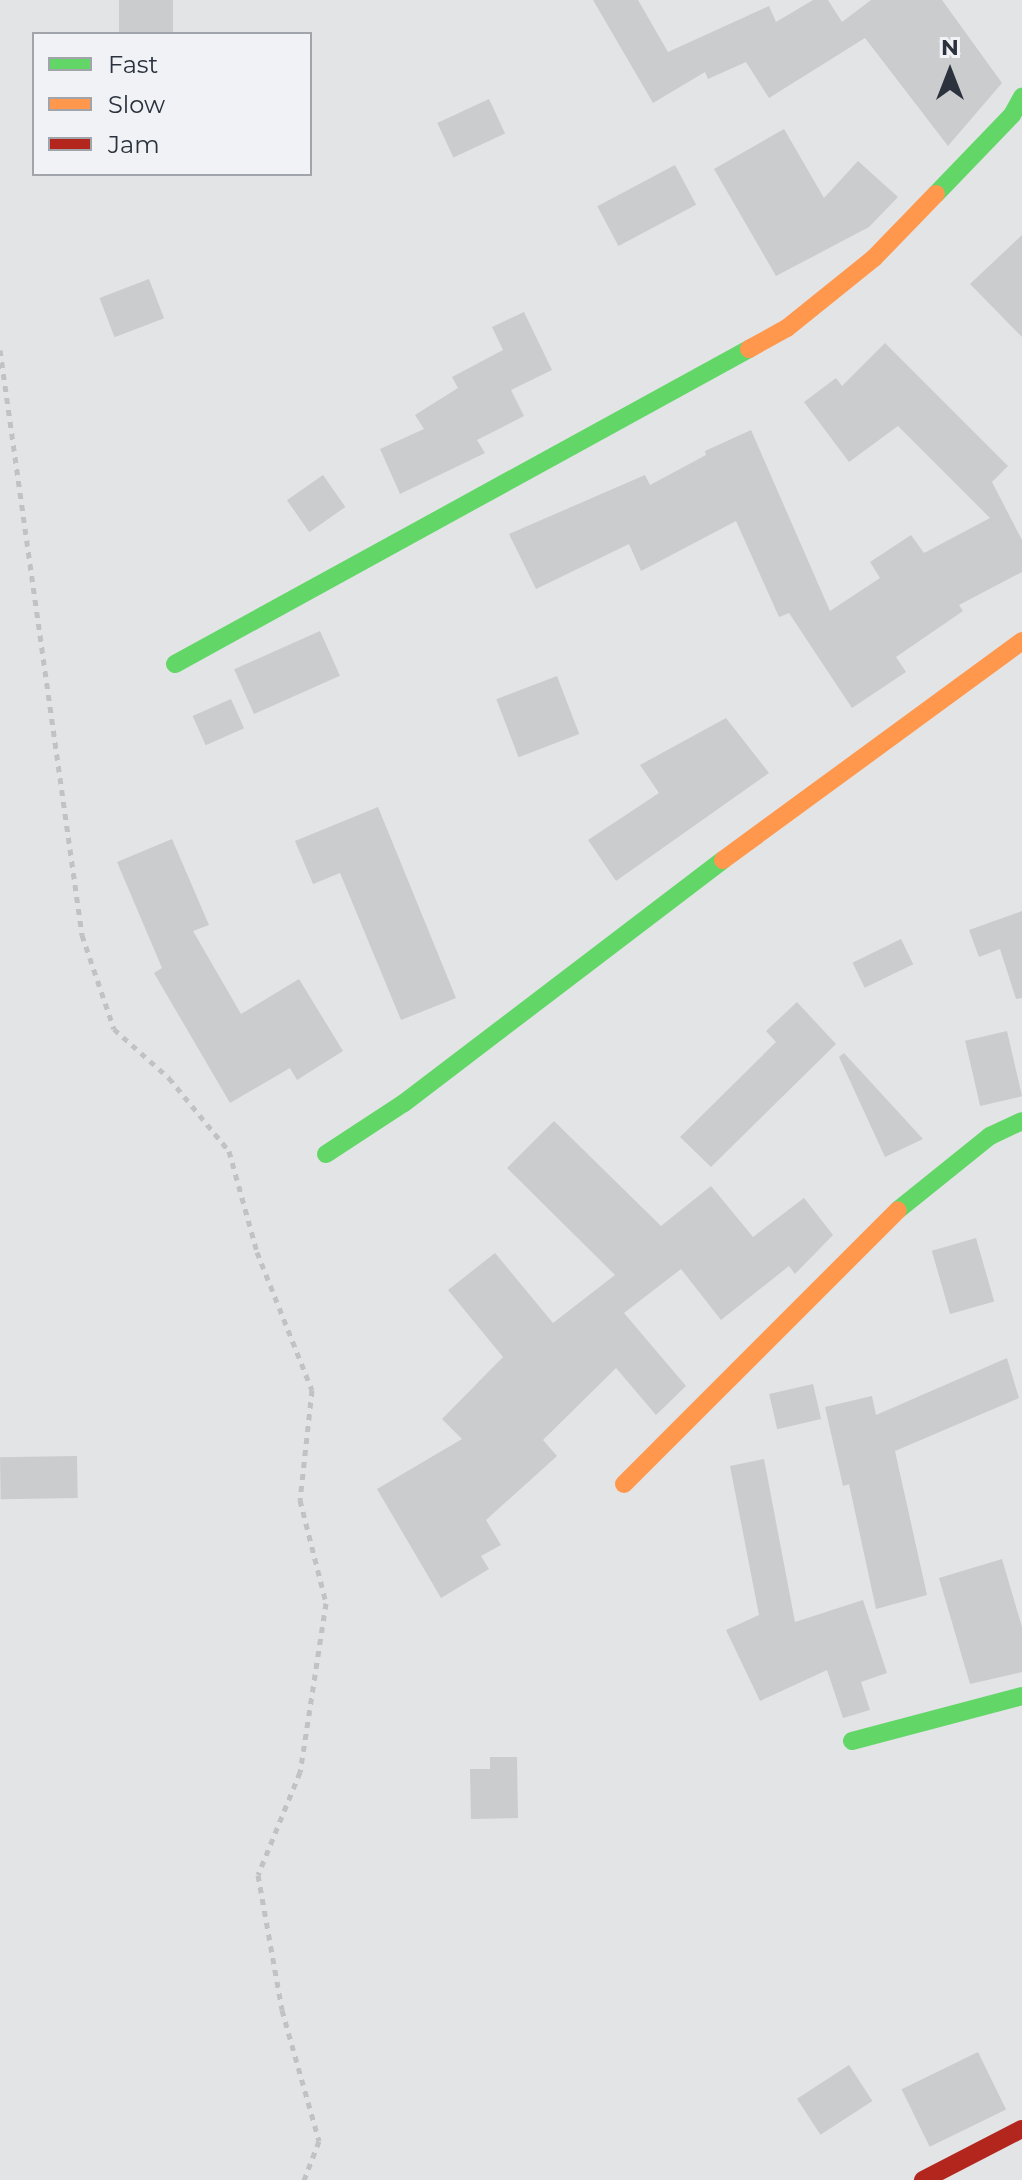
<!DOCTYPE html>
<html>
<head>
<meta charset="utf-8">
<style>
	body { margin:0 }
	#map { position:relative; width:1022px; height:2180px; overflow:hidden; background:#e2e4e6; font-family:Montserrat,sans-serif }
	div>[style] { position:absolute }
	.building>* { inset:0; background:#caccce; transform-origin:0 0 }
	.path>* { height:5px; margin-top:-2.5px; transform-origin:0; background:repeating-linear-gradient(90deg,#c0c2c5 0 6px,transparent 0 12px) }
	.fast>* { height:18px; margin:-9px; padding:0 9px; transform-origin:9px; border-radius:9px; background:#63d668 }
	.slow>* { height:18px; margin:-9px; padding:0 9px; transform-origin:9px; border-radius:9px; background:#ff974d }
	.jam>* { height:18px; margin:-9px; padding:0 9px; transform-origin:9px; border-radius:9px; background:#b3261e }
	span { translate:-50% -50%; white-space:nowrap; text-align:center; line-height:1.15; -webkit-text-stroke:7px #f0f2f5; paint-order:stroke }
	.legend { position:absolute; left:32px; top:32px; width:280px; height:144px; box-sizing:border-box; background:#f0f2f5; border:2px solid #a1a5ab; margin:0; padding:10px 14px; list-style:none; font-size:24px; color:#2b323d }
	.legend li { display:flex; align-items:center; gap:16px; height:40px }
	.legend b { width:40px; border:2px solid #a1a5ab }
	.north { position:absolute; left:910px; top:32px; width:80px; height:80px; -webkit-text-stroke:6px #f0f2f5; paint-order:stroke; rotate:0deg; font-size:22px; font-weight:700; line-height:32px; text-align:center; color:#2b323d }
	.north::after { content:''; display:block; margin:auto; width:28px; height:36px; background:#2b323d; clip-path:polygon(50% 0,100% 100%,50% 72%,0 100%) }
</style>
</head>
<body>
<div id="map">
	<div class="building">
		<i style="left:119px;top:0;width:54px;height:34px"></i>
		<i style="clip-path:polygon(593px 0,638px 0,668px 52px,769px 6px,776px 22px,813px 0,828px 0,842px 22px,871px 0,942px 0,1002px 83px,948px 146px,865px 38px,769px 98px,746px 62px,708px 79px,705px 72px,653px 103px)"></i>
		<i style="left:489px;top:99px;width:38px;height:57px;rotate:65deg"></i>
		<i style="clip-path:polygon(784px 129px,824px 198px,858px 161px,898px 197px,869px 227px,776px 276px,714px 169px)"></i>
		<i style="left:675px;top:165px;width:45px;height:88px;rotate:62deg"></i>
		<i style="clip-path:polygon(1022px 235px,1022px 337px,970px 284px)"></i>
		<i style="left:149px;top:279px;width:42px;height:53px;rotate:69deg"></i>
		<i style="clip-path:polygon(524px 312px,552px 370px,511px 390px,524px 416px,477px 440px,485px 453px,400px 494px,380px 449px,424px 429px,415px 415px,458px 388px,452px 377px,503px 350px,492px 327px)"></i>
		<i style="clip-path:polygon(885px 343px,1008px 466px,992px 482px,1022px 540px,1022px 572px,959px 605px,963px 611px,896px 657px,906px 672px,852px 708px,789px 613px,779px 617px,736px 521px,641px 571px,629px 544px,536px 589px,509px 534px,645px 475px,650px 485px,706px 455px,705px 451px,751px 430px,830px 611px,880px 578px,870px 562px,911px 535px,924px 553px,990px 518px,898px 426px,849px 462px,804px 402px,836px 378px,842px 386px)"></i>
		<i style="left:323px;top:475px;width:39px;height:44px;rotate:55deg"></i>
		<i style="left:320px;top:631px;width:49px;height:94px;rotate:66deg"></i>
		<i style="left:557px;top:676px;width:62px;height:65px;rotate:69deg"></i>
		<i style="left:231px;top:699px;width:32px;height:42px;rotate:66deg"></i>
		<i style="clip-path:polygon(726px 718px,769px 773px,616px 881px,588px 840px,659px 793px,640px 765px)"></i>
		<i style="clip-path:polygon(378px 807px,456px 998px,401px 1020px,340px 873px,313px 884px,295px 841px)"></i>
		<i style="clip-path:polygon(172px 839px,209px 925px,193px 931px,241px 1014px,299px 979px,343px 1051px,297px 1080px,290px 1068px,230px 1103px,154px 973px,162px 968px,117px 862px)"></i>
		<i style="clip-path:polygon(1022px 911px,1022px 998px,1016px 999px,1000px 949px,979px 957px,969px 930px)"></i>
		<i style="left:901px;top:939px;width:28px;height:54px;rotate:64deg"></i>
		<i style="clip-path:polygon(797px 1002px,836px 1044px,711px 1167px,680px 1137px,776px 1042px,766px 1031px)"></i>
		<i style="left:1007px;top:1031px;width:67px;height:43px;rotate:77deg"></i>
		<i style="clip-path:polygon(844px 1053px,923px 1139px,885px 1157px,839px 1057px)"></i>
		<i style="clip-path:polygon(554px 1121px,661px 1226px,711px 1186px,753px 1237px,804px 1198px,833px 1235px,795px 1274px,789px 1266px,721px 1320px,681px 1269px,624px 1313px,686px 1386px,656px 1415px,616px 1368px,543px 1440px,557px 1456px,486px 1520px,501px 1545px,481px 1556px,489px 1569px,441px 1598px,377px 1489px,462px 1439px,442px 1419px,503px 1357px,448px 1290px,495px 1253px,553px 1323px,615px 1275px,507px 1168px)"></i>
		<i style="left:976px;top:1238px;width:66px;height:46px;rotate:74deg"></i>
		<i style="clip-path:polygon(1007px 1358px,1019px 1398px,895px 1451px,927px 1595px,876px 1609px,849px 1484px,843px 1486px,825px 1407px,872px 1396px,876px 1415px)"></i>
		<i style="left:813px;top:1384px;width:36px;height:45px;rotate:77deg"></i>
		<i style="left:77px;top:1456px;width:42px;height:77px;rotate:89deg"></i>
		<i style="clip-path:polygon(764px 1459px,795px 1622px,863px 1600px,887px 1673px,861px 1682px,870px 1710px,843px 1718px,827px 1670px,760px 1701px,726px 1630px,759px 1615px,730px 1466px)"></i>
		<i style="clip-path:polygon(1002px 1559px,1022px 1627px,1022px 1672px,970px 1684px,939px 1578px)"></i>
		<i style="clip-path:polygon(490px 1757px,517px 1757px,518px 1818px,471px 1819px,470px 1769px,490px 1769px)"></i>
		<i style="left:978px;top:2052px;width:64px;height:85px;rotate:64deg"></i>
		<i style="left:849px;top:2065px;width:43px;height:62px;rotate:57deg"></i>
	</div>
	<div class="path">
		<i style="left:0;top:350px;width:591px;rotate:82.02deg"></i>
		<i style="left:82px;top:935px;width:99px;rotate:71.2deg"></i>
		<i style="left:114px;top:1029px;width:74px;rotate:41.7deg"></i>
		<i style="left:169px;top:1078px;width:94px;rotate:50.6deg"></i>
		<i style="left:229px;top:1151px;width:105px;rotate:74.5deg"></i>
		<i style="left:257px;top:1252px;width:149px;rotate:68.3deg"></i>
		<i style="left:312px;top:1390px;width:111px;rotate:96.2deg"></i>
		<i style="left:300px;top:1500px;width:106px;rotate:75.8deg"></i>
		<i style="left:326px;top:1603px;width:171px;rotate:98.7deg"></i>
		<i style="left:300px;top:1772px;width:111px;rotate:112.2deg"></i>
		<i style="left:258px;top:1875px;width:137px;rotate:79.9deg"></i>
		<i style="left:282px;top:2010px;width:136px;rotate:74.2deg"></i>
		<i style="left:319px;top:2141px;width:42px;rotate:111deg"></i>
	</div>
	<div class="fast">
		<i style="left:936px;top:194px;width:110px;rotate:-46.1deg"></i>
		<i style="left:1012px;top:115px;width:21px;rotate:-61deg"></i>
		<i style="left:175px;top:664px;width:655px;rotate:-28.76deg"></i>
		<i style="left:326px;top:1154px;width:93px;rotate:-33.2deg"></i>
		<i style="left:404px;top:1103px;width:401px;rotate:-37.3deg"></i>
		<i style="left:898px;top:1210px;width:118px;rotate:-38.8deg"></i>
		<i style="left:990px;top:1136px;width:35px;rotate:-25deg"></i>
		<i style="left:852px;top:1741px;width:176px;rotate:-14.8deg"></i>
	</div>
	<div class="slow">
		<i style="left:749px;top:349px;width:43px;rotate:-28.9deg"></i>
		<i style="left:787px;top:328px;width:112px;rotate:-38.8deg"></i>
		<i style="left:874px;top:258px;width:89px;rotate:-45.9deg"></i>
		<i style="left:723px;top:860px;width:371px;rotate:-36.2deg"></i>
		<i style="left:624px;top:1484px;width:387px;rotate:-45deg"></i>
	</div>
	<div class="jam">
		<i style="left:923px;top:2180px;width:111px;rotate:-27.3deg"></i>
	</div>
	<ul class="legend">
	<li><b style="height:10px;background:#63d668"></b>Fast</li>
	<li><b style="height:10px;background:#ff974d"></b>Slow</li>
	<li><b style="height:10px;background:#b3261e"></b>Jam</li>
	</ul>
	<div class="north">N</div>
</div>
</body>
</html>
